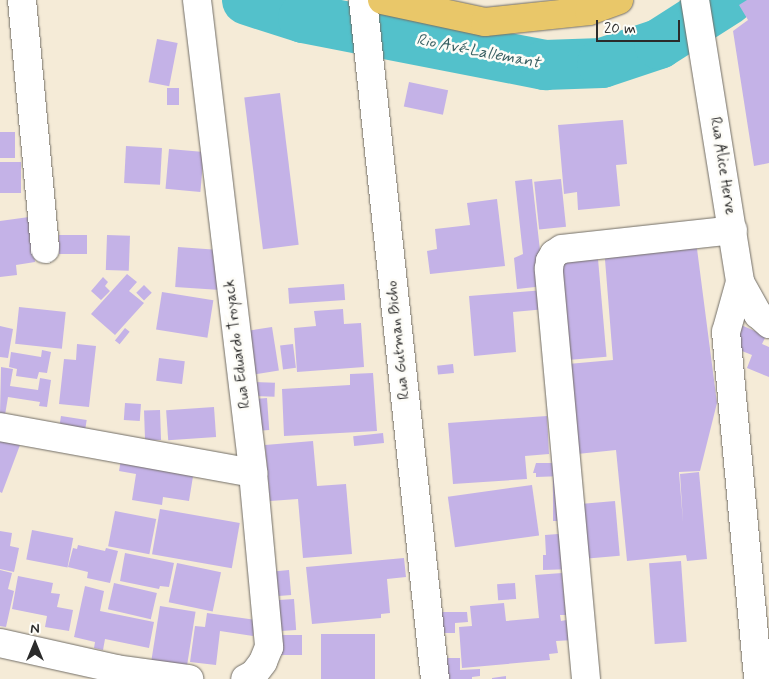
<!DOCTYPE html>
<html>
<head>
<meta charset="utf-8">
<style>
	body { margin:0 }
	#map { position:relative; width:769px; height:679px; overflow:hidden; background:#f5ebd7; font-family:Mynerve,sans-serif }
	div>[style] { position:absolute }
	.river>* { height:50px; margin:-25px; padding:0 25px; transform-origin:25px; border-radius:25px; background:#53c1cb }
	.building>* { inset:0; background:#c4b2e7; transform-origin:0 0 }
	.roads { filter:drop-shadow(0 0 1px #726e67) drop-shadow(0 0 1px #726e67) }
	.minor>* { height:28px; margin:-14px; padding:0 14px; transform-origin:14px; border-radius:14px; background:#fff }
	.major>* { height:28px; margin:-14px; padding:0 14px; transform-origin:14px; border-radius:14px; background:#e9c769 }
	span { translate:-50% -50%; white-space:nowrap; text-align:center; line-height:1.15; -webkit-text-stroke:5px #fdfcf7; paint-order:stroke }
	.street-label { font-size:15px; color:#2b2b2b }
	.water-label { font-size:16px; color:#396063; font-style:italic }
	.north { position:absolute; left:10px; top:619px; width:50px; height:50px; -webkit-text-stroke:4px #fdfcf7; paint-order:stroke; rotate:0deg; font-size:14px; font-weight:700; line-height:20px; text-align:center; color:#2b2b2b }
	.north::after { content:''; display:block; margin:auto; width:18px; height:22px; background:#2b2b2b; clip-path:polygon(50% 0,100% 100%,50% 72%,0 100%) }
	.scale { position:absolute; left:596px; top:20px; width:84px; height:22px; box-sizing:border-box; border:2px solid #2b2b2b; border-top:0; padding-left:6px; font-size:15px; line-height:18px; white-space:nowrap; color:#2b2b2b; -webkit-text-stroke:4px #fdfcf7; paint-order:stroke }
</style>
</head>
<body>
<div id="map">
	<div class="river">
		<i style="left:247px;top:0;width:59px;rotate:17.8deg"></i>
		<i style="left:303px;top:18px;width:247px;rotate:11deg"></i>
		<i style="left:545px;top:65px;width:57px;rotate:-2deg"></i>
		<i style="left:602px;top:63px;width:60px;rotate:-18.4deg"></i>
		<i style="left:659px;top:44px;width:82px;rotate:-32.5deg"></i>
	</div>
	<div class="building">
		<i style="clip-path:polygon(747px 0,769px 0,769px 163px,754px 166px,733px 31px,748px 20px,739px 5px)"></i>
		<i style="left:157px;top:39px;width:21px;height:44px;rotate:11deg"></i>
		<i style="left:409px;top:82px;width:40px;height:25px;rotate:12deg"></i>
		<i style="left:167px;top:88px;width:12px;height:17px"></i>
		<i style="left:280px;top:93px;width:153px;height:36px;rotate:83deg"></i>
		<i style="clip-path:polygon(623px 120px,627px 164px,616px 165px,620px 206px,578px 210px,577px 192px,564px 194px,558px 125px)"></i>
		<i style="left:0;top:132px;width:15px;height:26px"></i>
		<i style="left:126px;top:146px;width:36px;height:37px;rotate:3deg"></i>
		<i style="left:169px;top:149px;width:35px;height:40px;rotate:5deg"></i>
		<i style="left:0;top:162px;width:21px;height:31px"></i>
		<i style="clip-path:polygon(532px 179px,544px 286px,517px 289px,514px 258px,523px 254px,515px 181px)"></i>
		<i style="left:561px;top:179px;width:48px;height:27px;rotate:84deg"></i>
		<i style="clip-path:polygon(497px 199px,505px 266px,430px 274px,427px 251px,437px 249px,435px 229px,470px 225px,467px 203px)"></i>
		<i style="clip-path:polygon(29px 217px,35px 262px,16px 265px,17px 275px,0 277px,0 221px)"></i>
		<i style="left:59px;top:235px;width:28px;height:19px"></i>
		<i style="left:107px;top:235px;width:23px;height:35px;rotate:2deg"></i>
		<i style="clip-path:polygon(696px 241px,717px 403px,700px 471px,679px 472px,683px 522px,680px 474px,699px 472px,707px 559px,687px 561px,686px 555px,627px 561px,616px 450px,577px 454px,568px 364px,613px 360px,604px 247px)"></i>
		<i style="left:178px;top:247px;width:45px;height:40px;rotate:4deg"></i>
		<i style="left:598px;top:259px;width:98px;height:39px;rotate:85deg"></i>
		<i style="clip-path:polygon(127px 274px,137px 282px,129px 291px,144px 303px,115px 335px,91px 314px)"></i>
		<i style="clip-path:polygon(103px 277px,108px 282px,105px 286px,110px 291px,101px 300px,91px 291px)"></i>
		<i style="left:344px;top:284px;width:16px;height:56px;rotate:86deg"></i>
		<i style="left:144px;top:285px;width:11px;height:11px;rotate:45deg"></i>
		<i style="clip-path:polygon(544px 290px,546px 309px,513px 312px,516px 352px,474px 356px,469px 296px)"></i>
		<i style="left:162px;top:292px;width:52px;height:38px;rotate:9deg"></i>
		<i style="left:19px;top:307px;width:47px;height:37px;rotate:6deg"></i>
		<i style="clip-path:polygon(343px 309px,344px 324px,361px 323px,364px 367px,297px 372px,294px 328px,316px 326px,314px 311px)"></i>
		<i style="clip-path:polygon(741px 325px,766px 336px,762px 344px,769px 347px,769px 377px,747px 368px,752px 355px,732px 347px)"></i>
		<i style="clip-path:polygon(0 326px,13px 329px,8px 358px,0 357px)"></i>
		<i style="left:272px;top:327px;width:44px;height:28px;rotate:81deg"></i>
		<i style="left:125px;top:328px;width:6px;height:16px;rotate:39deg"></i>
		<i style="clip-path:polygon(77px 344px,96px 346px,89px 407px,59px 404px,64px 359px,76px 360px)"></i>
		<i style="left:293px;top:344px;width:24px;height:13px;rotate:83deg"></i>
		<i style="clip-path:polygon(42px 350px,51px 352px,47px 373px,39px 372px,37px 379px,16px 376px,17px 369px,9px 367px,11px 352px,41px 357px)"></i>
		<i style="left:159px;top:358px;width:26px;height:23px;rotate:7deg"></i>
		<i style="left:453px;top:364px;width:9px;height:16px;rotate:84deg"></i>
		<i style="clip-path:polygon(1px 367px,13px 369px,10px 386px,38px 390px,40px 378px,51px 380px,47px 407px,39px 406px,40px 402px,8px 397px,5px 415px,0 414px)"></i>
		<i style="clip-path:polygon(373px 373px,377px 431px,284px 436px,282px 389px,350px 385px,350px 374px)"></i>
		<i style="left:252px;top:382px;width:23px;height:14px;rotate:2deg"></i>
		<i style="left:267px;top:398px;width:32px;height:14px;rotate:86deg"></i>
		<i style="left:125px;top:403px;width:16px;height:17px;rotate:4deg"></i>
		<i style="left:214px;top:407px;width:30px;height:48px;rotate:86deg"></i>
		<i style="left:160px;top:410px;width:30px;height:16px;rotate:88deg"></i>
		<i style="left:61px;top:416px;width:26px;height:11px;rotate:9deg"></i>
		<i style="clip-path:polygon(547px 416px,549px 454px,525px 456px,527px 479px,453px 484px,448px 423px)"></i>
		<i style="left:383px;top:433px;width:10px;height:30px;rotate:84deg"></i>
		<i style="clip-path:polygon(551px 433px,564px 476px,536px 477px,536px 473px,533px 473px,536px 463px,552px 463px)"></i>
		<i style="clip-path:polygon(0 437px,20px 445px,2px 493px,0 492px)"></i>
		<i style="clip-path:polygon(313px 441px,317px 486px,346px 484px,352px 554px,303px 558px,298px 499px,270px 501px,265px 445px)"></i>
		<i style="clip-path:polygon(122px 453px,195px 464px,189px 501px,163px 497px,162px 505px,132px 500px,136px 474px,119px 471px)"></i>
		<i style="left:553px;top:477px;width:10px;height:44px"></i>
		<i style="left:532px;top:485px;width:51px;height:85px;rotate:82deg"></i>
		<i style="left:615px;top:501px;width:55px;height:32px;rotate:85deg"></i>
		<i style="left:160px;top:509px;width:81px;height:46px;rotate:10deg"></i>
		<i style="left:115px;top:511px;width:42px;height:36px;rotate:11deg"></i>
		<i style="left:32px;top:530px;width:42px;height:30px;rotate:11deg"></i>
		<i style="clip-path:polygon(0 531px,12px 533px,10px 546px,19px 548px,14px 572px,0 569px)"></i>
		<i style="clip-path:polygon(571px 533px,573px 569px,543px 570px,543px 555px,546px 555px,545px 535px)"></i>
		<i style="clip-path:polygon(78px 545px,105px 551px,106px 548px,118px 551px,110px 583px,87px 578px,88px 572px,68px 567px,73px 548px,77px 549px)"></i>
		<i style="clip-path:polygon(125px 553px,174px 563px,169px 587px,160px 586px,159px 589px,120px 581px)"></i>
		<i style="clip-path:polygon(404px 558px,406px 577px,387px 579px,390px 613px,381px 614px,381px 618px,312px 624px,306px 567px)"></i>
		<i style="left:681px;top:561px;width:81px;height:32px;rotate:86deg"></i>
		<i style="left:177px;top:563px;width:45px;height:40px;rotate:12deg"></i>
		<i style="clip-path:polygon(0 570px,12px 573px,8px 589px,14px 591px,6px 627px,0 626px)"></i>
		<i style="left:289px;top:570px;width:25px;height:16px;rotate:85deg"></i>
		<i style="clip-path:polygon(562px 573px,566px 615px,560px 615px,561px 621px,572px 619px,574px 640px,556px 641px,558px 653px,549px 654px,550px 660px,462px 668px,459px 627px,472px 626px,470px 606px,504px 603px,506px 621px,539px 618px,535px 575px)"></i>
		<i style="clip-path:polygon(18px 576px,53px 583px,51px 593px,60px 594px,57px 607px,73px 610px,69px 631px,45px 627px,47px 616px,12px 609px)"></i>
		<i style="left:114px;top:583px;width:44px;height:27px;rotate:13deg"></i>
		<i style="left:515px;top:583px;width:16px;height:18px;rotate:86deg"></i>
		<i style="clip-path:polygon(85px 586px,104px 591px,100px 611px,154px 622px,149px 648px,105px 639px,103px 650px,94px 648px,95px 642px,74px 637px)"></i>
		<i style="left:294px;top:599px;width:31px;height:19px;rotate:86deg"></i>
		<i style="left:160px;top:606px;width:36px;height:55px;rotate:9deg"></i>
		<i style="clip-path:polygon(442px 612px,467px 612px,468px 622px,455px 623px,455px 633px,442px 633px)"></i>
		<i style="clip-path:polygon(207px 613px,256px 620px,253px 636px,220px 631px,216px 665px,190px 662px,195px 626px,205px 627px)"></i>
		<i style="left:375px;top:634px;width:45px;height:54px;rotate:90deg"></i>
		<i style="left:278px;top:635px;width:24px;height:20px"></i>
		<i style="clip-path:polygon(447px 658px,460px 658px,460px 670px,480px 669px,480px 676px,472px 677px,472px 679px,448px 679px)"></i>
		<i style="clip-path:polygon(506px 676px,506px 679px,492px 679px,492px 678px)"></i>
	</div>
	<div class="roads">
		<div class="minor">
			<i style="left:22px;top:0;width:250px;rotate:84.7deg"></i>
			<i style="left:197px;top:0;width:476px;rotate:83.2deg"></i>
			<i style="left:253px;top:473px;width:175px;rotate:84.7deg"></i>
			<i style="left:269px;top:647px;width:16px;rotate:112deg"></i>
			<i style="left:263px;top:662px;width:15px;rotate:127deg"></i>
			<i style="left:254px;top:674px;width:10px;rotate:151deg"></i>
			<i style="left:363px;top:0;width:683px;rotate:83.95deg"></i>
			<i style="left:695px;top:0;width:286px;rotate:80.9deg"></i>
			<i style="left:740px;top:282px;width:37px;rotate:61deg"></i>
			<i style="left:758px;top:314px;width:15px;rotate:42deg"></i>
			<i style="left:740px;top:282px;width:52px;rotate:105.6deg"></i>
			<i style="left:726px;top:332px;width:348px;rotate:84.7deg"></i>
			<i style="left:0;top:427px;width:257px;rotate:10.3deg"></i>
			<i style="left:0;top:643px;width:119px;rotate:12.6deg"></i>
			<i style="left:116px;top:669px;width:74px;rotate:7.8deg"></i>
			<i style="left:586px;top:679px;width:412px;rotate:-95.2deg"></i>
			<i style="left:549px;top:269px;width:8px;rotate:-83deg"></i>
			<i style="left:550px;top:261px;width:8px;rotate:-60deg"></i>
			<i style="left:554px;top:254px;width:9px;rotate:-32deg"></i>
			<i style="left:562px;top:249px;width:172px;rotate:-6.3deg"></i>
		</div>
		<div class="major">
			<i style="left:382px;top:0;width:105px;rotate:12.1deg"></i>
			<i style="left:485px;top:22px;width:105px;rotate:-6deg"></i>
			<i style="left:589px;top:11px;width:32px;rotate:-20deg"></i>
		</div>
	</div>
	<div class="street-label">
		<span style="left:722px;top:166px;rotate:81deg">Rua Alice Herve</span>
		<span style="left:399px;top:340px;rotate:-96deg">Rua Gutman Bicho</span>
		<span style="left:238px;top:344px;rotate:-97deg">Rua Eduardo Troyack</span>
	</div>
	<div class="water-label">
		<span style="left:478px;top:52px;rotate:11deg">Rio Avé‐Lallemant</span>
	</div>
	<div class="north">N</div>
	<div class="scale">20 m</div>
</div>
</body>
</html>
